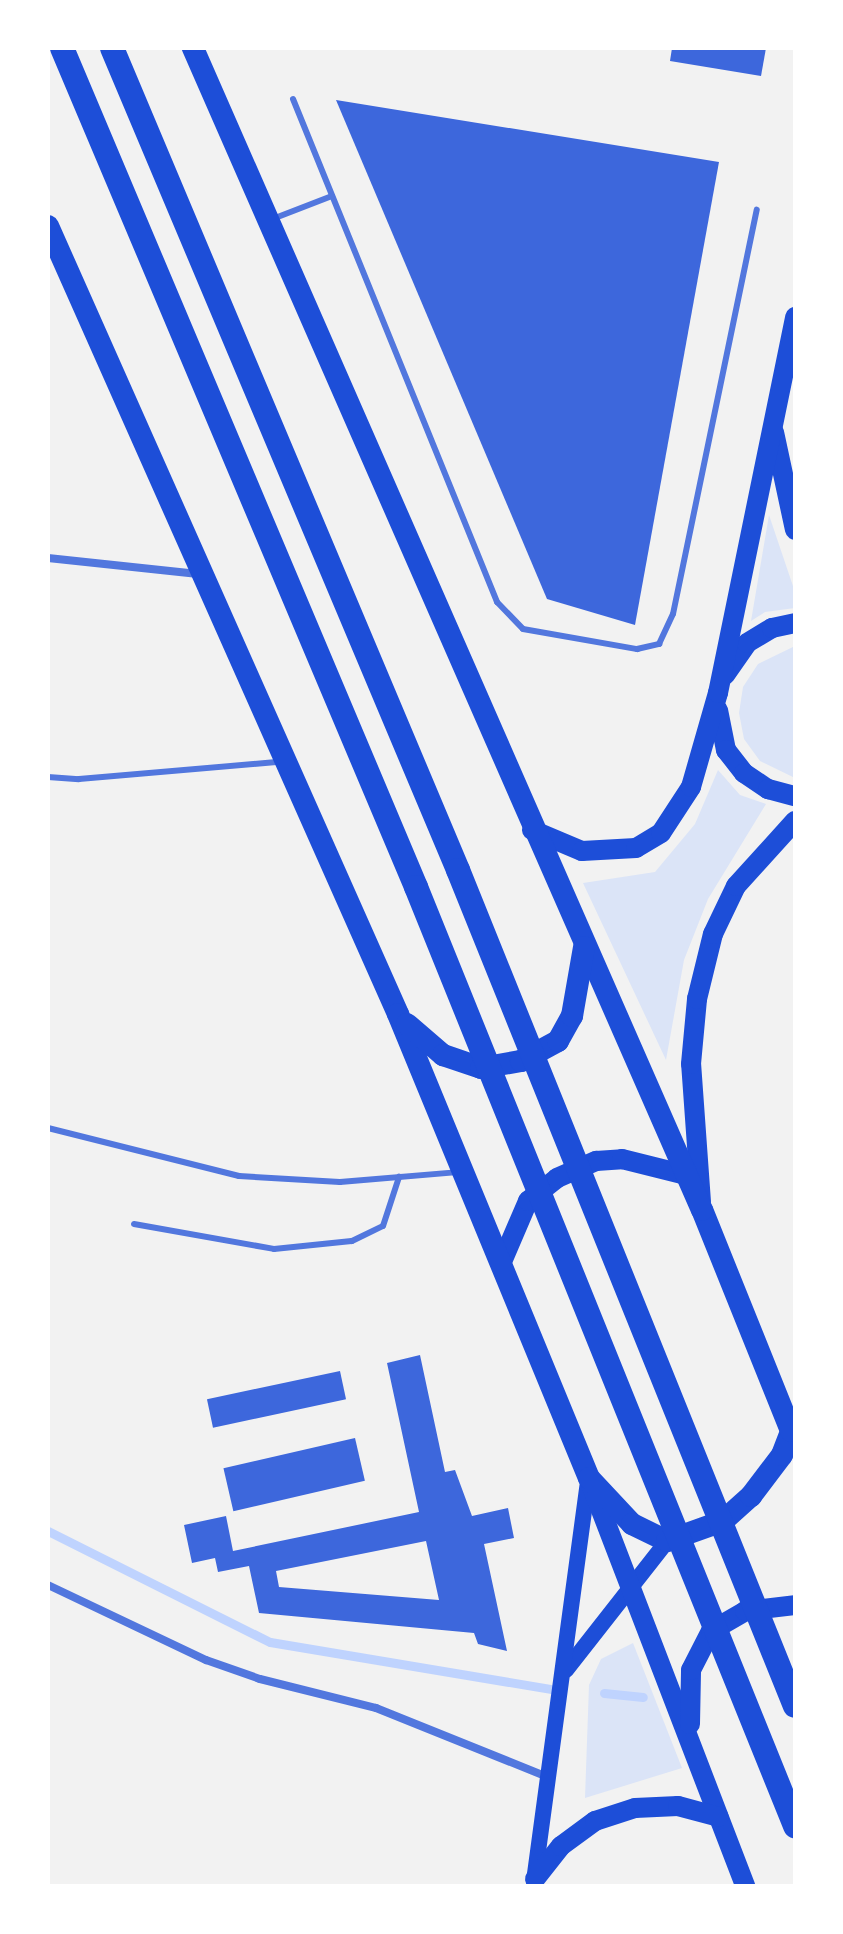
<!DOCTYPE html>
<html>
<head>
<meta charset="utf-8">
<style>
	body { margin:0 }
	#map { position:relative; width:843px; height:1934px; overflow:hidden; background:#f2f2f2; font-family:"Fira Sans",sans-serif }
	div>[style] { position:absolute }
	.green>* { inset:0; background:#dbe4f7 }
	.stream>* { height:9px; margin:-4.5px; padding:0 4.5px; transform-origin:4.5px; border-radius:4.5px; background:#bfd3fe }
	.building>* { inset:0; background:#3d67dc; transform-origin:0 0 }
	.service>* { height:6px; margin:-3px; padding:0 3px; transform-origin:3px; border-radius:3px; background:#5277de }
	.minor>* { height:8px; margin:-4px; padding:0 4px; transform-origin:4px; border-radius:4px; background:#5277de }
	.secondary>* { height:16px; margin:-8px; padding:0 8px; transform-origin:8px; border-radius:8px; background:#1d4ed8 }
	.primary>* { height:20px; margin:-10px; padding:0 10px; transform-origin:10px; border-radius:10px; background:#1d4ed8 }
	.trunk>* { height:22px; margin:-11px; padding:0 11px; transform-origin:11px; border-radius:11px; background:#1d4ed8 }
	.motorway>* { height:24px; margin:-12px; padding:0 12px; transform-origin:12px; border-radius:12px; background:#1d4ed8 }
	span { translate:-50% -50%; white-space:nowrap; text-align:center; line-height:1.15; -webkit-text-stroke:7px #fff; paint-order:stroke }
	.frame { position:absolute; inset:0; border:50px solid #fff; pointer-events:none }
</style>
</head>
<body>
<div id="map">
	<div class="green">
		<i style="clip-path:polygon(769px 515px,795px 592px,795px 608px,765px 612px,751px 621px)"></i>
		<i style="clip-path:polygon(795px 646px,795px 778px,760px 761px,744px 739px,739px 713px,743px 687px,758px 664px)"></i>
		<i style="clip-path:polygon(718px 770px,740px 795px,766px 804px,708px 899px,684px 960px,666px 1060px,583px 883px,655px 872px,695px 824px)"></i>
		<i style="clip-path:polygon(633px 1643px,682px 1768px,585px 1798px,589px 1685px,601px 1659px)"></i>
	</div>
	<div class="stream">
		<i style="left:48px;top:1531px;width:248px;rotate:26.6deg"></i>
		<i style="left:270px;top:1642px;width:284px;rotate:9.5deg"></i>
		<i style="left:604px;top:1693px;width:39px;rotate:6deg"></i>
	</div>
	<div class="building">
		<i style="clip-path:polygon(672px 48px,766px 48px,761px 76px,670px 61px)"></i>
		<i style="clip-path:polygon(336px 100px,719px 162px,635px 625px,547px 599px)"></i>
		<i style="clip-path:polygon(evenodd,420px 1355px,445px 1472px,455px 1470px,472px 1516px,508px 1508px,514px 1538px,484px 1544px,507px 1651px,478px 1644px,474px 1633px,259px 1613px,249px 1566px,218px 1572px,215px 1558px,192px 1563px,184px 1525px,226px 1516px,233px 1551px,419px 1512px,387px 1363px,420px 1355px,426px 1541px,439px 1600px,279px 1587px,276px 1571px,426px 1541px)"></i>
		<i style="left:340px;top:1371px;width:29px;height:136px;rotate:78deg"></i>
		<i style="left:355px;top:1438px;width:44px;height:135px;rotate:77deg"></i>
	</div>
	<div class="service">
		<i style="left:293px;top:99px;width:543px;rotate:67.92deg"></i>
		<i style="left:497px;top:602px;width:37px;rotate:46deg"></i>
		<i style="left:523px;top:629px;width:116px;rotate:10deg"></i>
		<i style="left:637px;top:649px;width:23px;rotate:-13deg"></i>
		<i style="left:659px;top:644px;width:33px;rotate:-65deg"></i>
		<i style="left:673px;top:614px;width:413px;rotate:-78.3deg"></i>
		<i style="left:275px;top:218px;width:61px;rotate:-21.1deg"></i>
		<i style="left:48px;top:777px;width:31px;rotate:4deg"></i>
		<i style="left:79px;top:779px;width:201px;rotate:-4.9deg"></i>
		<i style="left:48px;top:1128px;width:197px;rotate:14.1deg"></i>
		<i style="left:239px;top:1176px;width:101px;rotate:3.4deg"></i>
		<i style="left:340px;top:1182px;width:118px;rotate:-4.8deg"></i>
		<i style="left:134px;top:1224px;width:142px;rotate:10.1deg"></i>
		<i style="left:274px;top:1249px;width:78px;rotate:-5.9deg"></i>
		<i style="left:352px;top:1241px;width:34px;rotate:-26deg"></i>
		<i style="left:383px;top:1226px;width:52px;rotate:-71.9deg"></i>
	</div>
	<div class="minor">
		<i style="left:48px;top:558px;width:151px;rotate:6.1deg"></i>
		<i style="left:48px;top:1585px;width:175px;rotate:25.4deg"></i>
		<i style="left:206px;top:1660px;width:57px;rotate:19.4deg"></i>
		<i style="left:260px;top:1679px;width:120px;rotate:14deg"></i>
		<i style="left:376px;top:1708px;width:188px;rotate:21.9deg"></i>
	</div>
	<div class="secondary">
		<i style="left:566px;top:1670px;width:164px;rotate:-51.9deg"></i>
		<i style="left:534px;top:1881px;width:405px;rotate:-82.3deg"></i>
	</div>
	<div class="primary">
		<i style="left:774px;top:432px;width:100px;rotate:77.9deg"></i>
		<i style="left:725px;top:675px;width:39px;rotate:-55deg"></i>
		<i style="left:747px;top:643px;width:29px;rotate:-31deg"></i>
		<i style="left:772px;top:628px;width:24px;rotate:-12deg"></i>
		<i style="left:718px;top:710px;width:41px;rotate:78.7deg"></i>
		<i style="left:726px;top:750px;width:29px;rotate:52deg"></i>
		<i style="left:744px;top:773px;width:29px;rotate:34deg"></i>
		<i style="left:768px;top:789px;width:28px;rotate:15deg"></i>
		<i style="left:532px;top:830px;width:54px;rotate:22.8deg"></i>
		<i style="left:582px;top:851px;width:54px;rotate:-3.2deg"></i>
		<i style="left:636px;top:848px;width:29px;rotate:-31deg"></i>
		<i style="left:661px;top:833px;width:55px;rotate:-56.9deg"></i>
		<i style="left:691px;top:787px;width:98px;rotate:-74deg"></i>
		<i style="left:718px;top:693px;width:384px;rotate:-78.4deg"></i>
		<i style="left:701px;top:1202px;width:138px;rotate:-94.1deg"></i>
		<i style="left:691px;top:1064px;width:65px;rotate:-84.7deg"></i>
		<i style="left:697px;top:999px;width:67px;rotate:-76.2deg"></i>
		<i style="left:713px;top:934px;width:53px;rotate:-64.4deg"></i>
		<i style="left:736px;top:886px;width:88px;rotate:-47.8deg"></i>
		<i style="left:501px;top:1264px;width:69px;rotate:-66.8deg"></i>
		<i style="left:528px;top:1201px;width:37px;rotate:-38deg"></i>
		<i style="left:557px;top:1178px;width:43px;rotate:-23.6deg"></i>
		<i style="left:596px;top:1161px;width:26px;rotate:-4deg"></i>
		<i style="left:622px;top:1159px;width:66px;rotate:14deg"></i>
		<i style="left:589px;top:1479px;width:436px;rotate:69deg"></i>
		<i style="left:690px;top:1724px;width:54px;rotate:-88.9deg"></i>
		<i style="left:691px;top:1670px;width:44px;rotate:-62.9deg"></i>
		<i style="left:711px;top:1631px;width:39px;rotate:-30deg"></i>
		<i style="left:745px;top:1611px;width:50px;rotate:-6.8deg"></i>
		<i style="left:535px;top:1879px;width:42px;rotate:-51.8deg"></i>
		<i style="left:561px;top:1846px;width:42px;rotate:-36.3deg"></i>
		<i style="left:595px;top:1821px;width:42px;rotate:-18deg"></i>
		<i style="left:635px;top:1808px;width:43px;rotate:-2.7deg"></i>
		<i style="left:678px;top:1806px;width:42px;rotate:15deg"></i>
	</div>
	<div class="trunk">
		<i style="left:48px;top:226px;width:862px;rotate:66.05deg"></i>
		<i style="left:398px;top:1014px;width:502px;rotate:67.63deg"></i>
		<i style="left:589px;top:1478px;width:63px;rotate:46.9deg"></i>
		<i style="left:632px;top:1524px;width:39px;rotate:26deg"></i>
		<i style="left:667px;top:1541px;width:59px;rotate:-19.7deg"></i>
		<i style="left:723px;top:1521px;width:38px;rotate:-42deg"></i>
		<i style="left:751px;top:1496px;width:51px;rotate:-52.9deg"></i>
		<i style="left:782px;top:1455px;width:26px;rotate:-69deg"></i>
		<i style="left:791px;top:1431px;width:238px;rotate:-111.9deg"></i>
		<i style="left:702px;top:1210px;width:1269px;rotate:-113.66deg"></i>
		<i style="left:407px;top:1024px;width:48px;rotate:40.7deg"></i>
		<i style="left:443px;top:1055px;width:40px;rotate:18.9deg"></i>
		<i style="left:481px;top:1068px;width:41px;rotate:-9.9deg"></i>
		<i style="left:521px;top:1061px;width:42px;rotate:-28.4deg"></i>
		<i style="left:558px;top:1041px;width:29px;rotate:-61deg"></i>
		<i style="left:572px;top:1016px;width:70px;rotate:-80.1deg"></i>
	</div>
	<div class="motorway">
		<i style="left:62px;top:48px;width:911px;rotate:67.12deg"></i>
		<i style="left:416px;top:887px;width:1013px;rotate:68.02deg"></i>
		<i style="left:112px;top:48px;width:892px;rotate:67.17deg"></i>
		<i style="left:458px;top:870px;width:901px;rotate:68.05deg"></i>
	</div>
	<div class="frame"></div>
</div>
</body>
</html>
